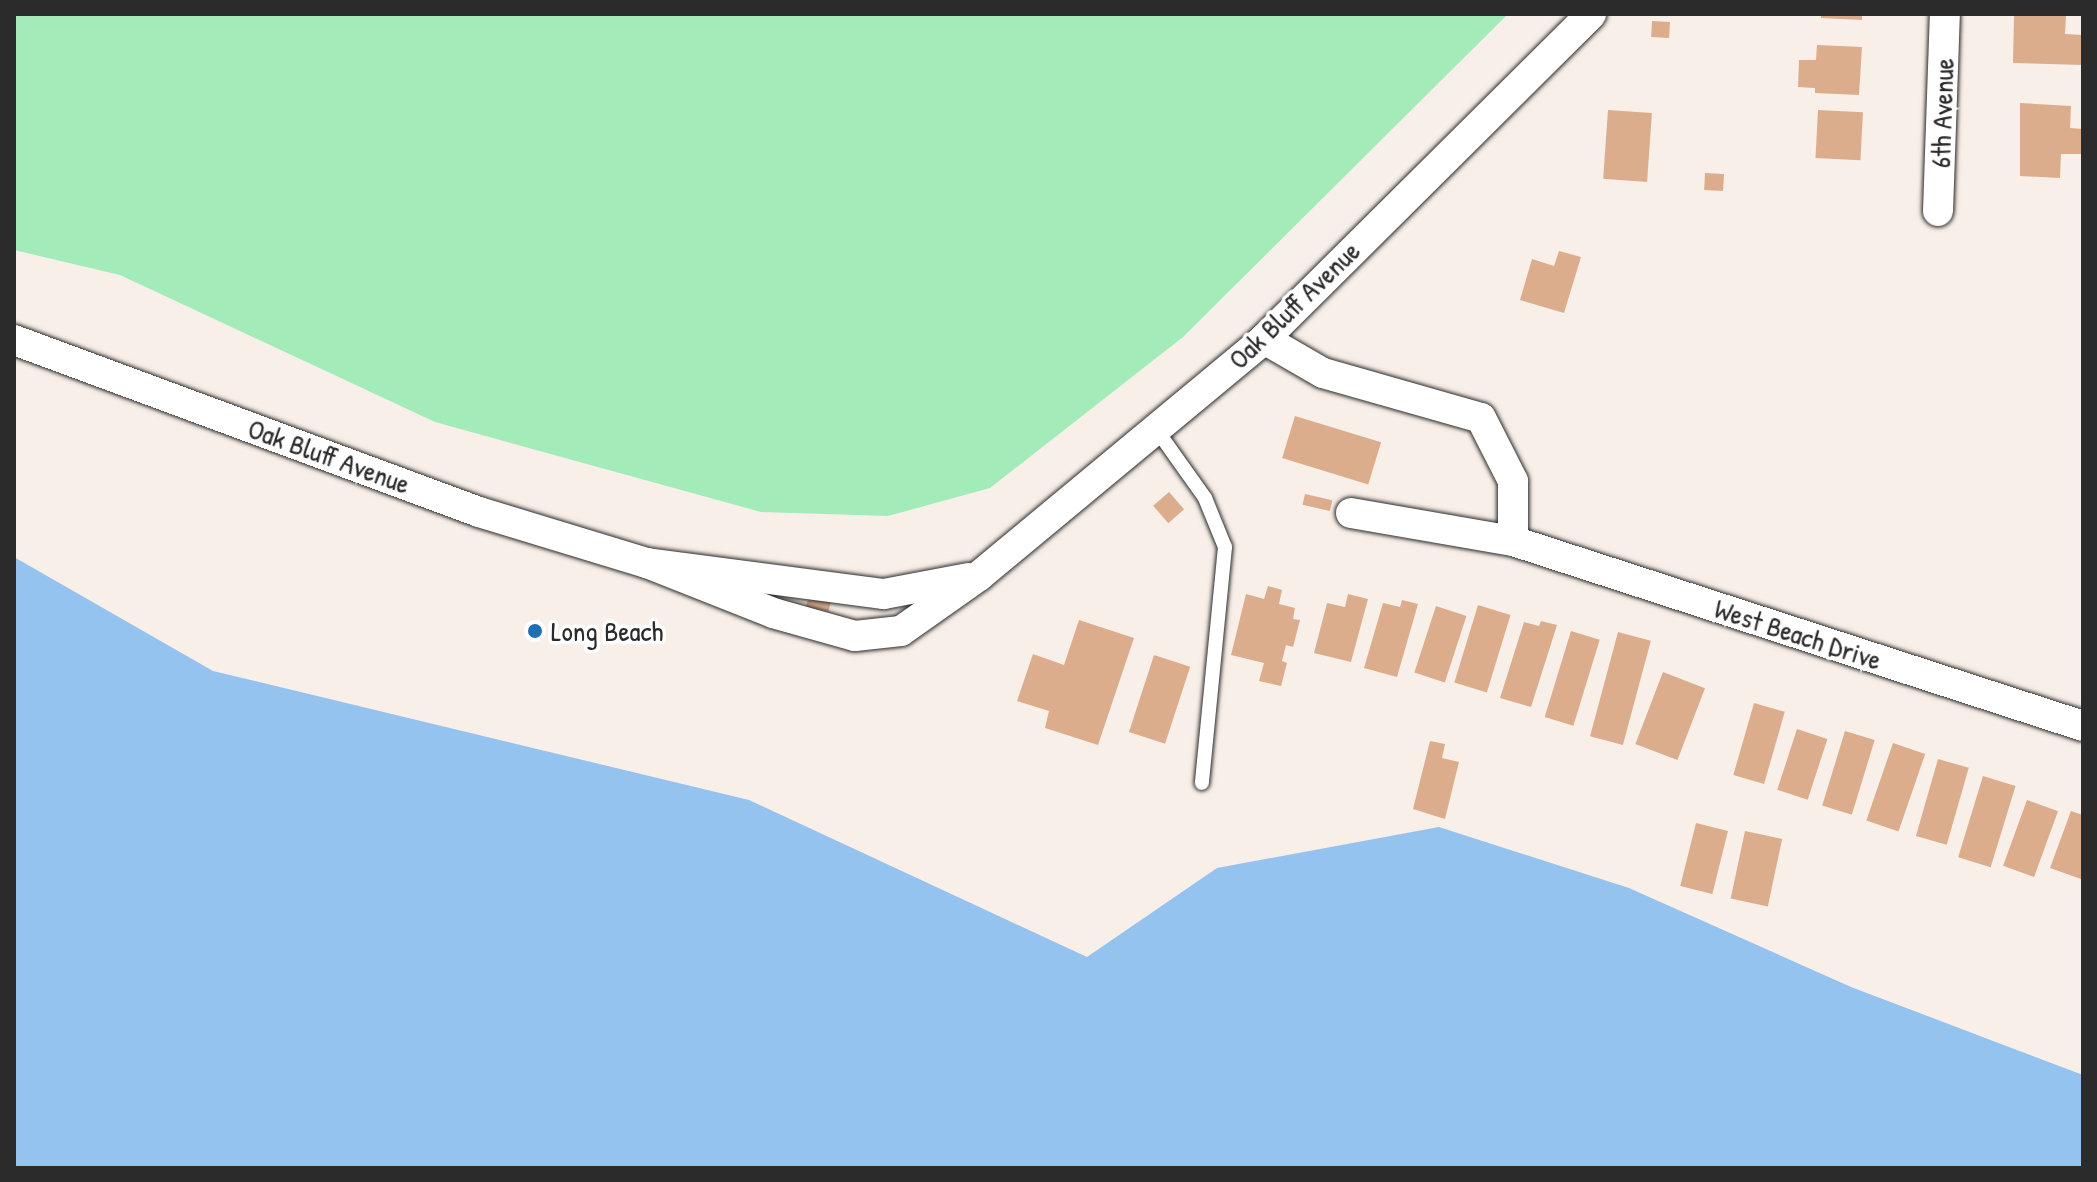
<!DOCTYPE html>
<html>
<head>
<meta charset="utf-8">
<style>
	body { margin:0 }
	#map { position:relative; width:2097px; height:1182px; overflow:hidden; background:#f8efe8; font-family:"Patrick Hand",sans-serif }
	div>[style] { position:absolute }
	.green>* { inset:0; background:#a3ebb9 }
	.water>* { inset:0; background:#95c3ef }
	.building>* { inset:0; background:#dbad8c; transform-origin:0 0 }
	.roads { filter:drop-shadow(0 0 2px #2b2b2b) drop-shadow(0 0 2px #2b2b2b) }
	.service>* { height:14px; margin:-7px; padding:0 7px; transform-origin:7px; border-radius:7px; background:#fff }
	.minor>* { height:30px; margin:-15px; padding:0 15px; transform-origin:15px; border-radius:15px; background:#fff }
	.dots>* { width:22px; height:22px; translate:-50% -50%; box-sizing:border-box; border:4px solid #fff; border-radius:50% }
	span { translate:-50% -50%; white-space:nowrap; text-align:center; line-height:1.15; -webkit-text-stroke:7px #fff; paint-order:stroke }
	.street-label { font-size:28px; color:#2b2b2b }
	.poi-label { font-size:28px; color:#2b2b2b }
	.left { translate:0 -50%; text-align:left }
	.frame { position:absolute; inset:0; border:16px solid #2b2b2b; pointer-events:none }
</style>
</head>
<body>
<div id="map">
	<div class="green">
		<i style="clip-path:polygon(14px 14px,1508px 14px,1183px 337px,990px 488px,888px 516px,761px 512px,435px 422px,120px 275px,14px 250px)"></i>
	</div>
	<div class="water">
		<i style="clip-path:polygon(14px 557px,213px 671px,749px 800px,1087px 957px,1217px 868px,1439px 827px,1629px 888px,1851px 987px,2083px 1075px,2083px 1168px,14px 1168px)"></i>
	</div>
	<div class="building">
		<i style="clip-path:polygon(1821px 14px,1862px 14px,1862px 20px,1821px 18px)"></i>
		<i style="clip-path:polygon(2014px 14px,2066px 15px,2065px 34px,2083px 35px,2083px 65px,2013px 63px)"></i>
		<i style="left:1652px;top:21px;width:18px;height:16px;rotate:3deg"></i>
		<i style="clip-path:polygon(1817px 45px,1862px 47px,1859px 95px,1815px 93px,1815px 88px,1798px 87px,1799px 60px,1816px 60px)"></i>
		<i style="clip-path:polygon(2020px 103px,2071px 106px,2070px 128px,2083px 129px,2082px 154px,2061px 154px,2060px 178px,2020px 176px)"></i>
		<i style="left:1608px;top:110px;width:44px;height:69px;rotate:4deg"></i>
		<i style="left:1818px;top:110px;width:45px;height:48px;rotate:3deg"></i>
		<i style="left:1705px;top:173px;width:19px;height:17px;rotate:3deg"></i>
		<i style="clip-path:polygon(1559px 251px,1581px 257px,1564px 313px,1520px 300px,1532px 259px,1554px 266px)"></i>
		<i style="left:1295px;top:416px;width:90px;height:44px;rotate:17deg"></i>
		<i style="left:1169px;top:492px;width:23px;height:21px;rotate:49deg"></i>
		<i style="left:1305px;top:494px;width:28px;height:11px;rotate:13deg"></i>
		<i style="clip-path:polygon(1268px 586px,1282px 590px,1279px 604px,1295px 608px,1293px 619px,1300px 620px,1293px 647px,1286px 645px,1282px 661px,1287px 663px,1281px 686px,1259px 681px,1264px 663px,1231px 655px,1246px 594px,1264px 599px)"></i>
		<i style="left:809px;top:594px;width:23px;height:13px;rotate:13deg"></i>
		<i style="clip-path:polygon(1348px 594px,1368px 599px,1351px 662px,1314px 653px,1327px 603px,1345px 607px)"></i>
		<i style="clip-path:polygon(1402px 600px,1418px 604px,1397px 677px,1364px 668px,1383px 603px,1400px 607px)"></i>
		<i style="left:1478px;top:605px;width:34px;height:81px;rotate:17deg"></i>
		<i style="left:1436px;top:606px;width:32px;height:70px;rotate:18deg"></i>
		<i style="clip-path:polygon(1079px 620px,1134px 638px,1098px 745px,1045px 728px,1049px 711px,1017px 701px,1033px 654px,1064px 665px)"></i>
		<i style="clip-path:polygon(1541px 621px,1557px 625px,1531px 707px,1500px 698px,1524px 622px,1539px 626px)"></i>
		<i style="left:1571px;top:631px;width:30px;height:90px;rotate:17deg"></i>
		<i style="left:1618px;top:632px;width:34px;height:108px;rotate:15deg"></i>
		<i style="left:1154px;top:655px;width:38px;height:81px;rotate:18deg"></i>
		<i style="left:1663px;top:672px;width:45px;height:77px;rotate:21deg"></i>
		<i style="left:1754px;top:703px;width:32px;height:75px;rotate:16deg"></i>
		<i style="left:1797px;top:729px;width:32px;height:64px;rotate:18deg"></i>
		<i style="left:1845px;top:731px;width:31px;height:78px;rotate:17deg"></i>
		<i style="clip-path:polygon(1430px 741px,1445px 744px,1442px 758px,1459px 762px,1445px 819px,1413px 809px)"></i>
		<i style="left:1893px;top:743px;width:34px;height:82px;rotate:19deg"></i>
		<i style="left:1938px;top:759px;width:32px;height:80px;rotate:16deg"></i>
		<i style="left:1983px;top:776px;width:34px;height:85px;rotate:17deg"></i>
		<i style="left:2027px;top:800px;width:33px;height:70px;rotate:20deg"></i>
		<i style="clip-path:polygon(2071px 811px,2083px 815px,2081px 879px,2050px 868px)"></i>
		<i style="left:1696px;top:823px;width:33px;height:65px;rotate:14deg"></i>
		<i style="left:1745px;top:831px;width:38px;height:69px;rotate:12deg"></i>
	</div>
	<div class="roads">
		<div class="service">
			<i style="left:1156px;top:429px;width:85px;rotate:54.6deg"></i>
			<i style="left:1205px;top:498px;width:53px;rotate:67.8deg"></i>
			<i style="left:1225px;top:547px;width:237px;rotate:95.6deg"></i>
		</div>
		<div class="minor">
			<i style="left:1938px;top:211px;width:197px;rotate:-88deg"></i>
			<i style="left:1264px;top:339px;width:68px;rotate:30deg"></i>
			<i style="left:1323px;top:373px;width:164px;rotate:15.9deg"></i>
			<i style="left:1481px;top:418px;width:71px;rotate:63.1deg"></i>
			<i style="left:1513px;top:481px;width:60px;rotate:90deg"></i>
			<i style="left:14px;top:340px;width:496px;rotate:20.3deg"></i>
			<i style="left:479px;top:512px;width:176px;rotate:16.9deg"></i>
			<i style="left:647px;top:563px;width:239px;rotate:7.5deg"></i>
			<i style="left:884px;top:594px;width:86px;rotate:-10.7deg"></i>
			<i style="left:1351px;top:513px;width:164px;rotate:9.8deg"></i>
			<i style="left:1513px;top:541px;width:599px;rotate:17.98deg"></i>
			<i style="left:647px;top:563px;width:136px;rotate:21.6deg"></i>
			<i style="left:773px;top:613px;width:85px;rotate:15.7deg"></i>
			<i style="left:855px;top:636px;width:46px;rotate:-6.2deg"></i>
			<i style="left:901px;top:631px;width:95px;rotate:-35.2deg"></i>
			<i style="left:979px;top:576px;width:371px;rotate:-39.7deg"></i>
			<i style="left:1264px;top:339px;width:461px;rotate:-44.8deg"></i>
		</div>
	</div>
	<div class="dots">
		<i style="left:535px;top:631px;background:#1f6fb2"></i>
	</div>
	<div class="street-label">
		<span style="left:1942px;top:113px;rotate:-88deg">6th Avenue</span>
		<span style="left:1294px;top:305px;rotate:-44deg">Oak Bluff Avenue</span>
		<span style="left:329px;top:456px;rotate:20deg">Oak Bluff Avenue</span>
		<span style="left:1798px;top:634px;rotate:18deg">West Beach Drive</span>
	</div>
	<div class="poi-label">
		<span class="left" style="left:551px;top:631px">Long Beach</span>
	</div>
	<div class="frame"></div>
</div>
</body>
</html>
